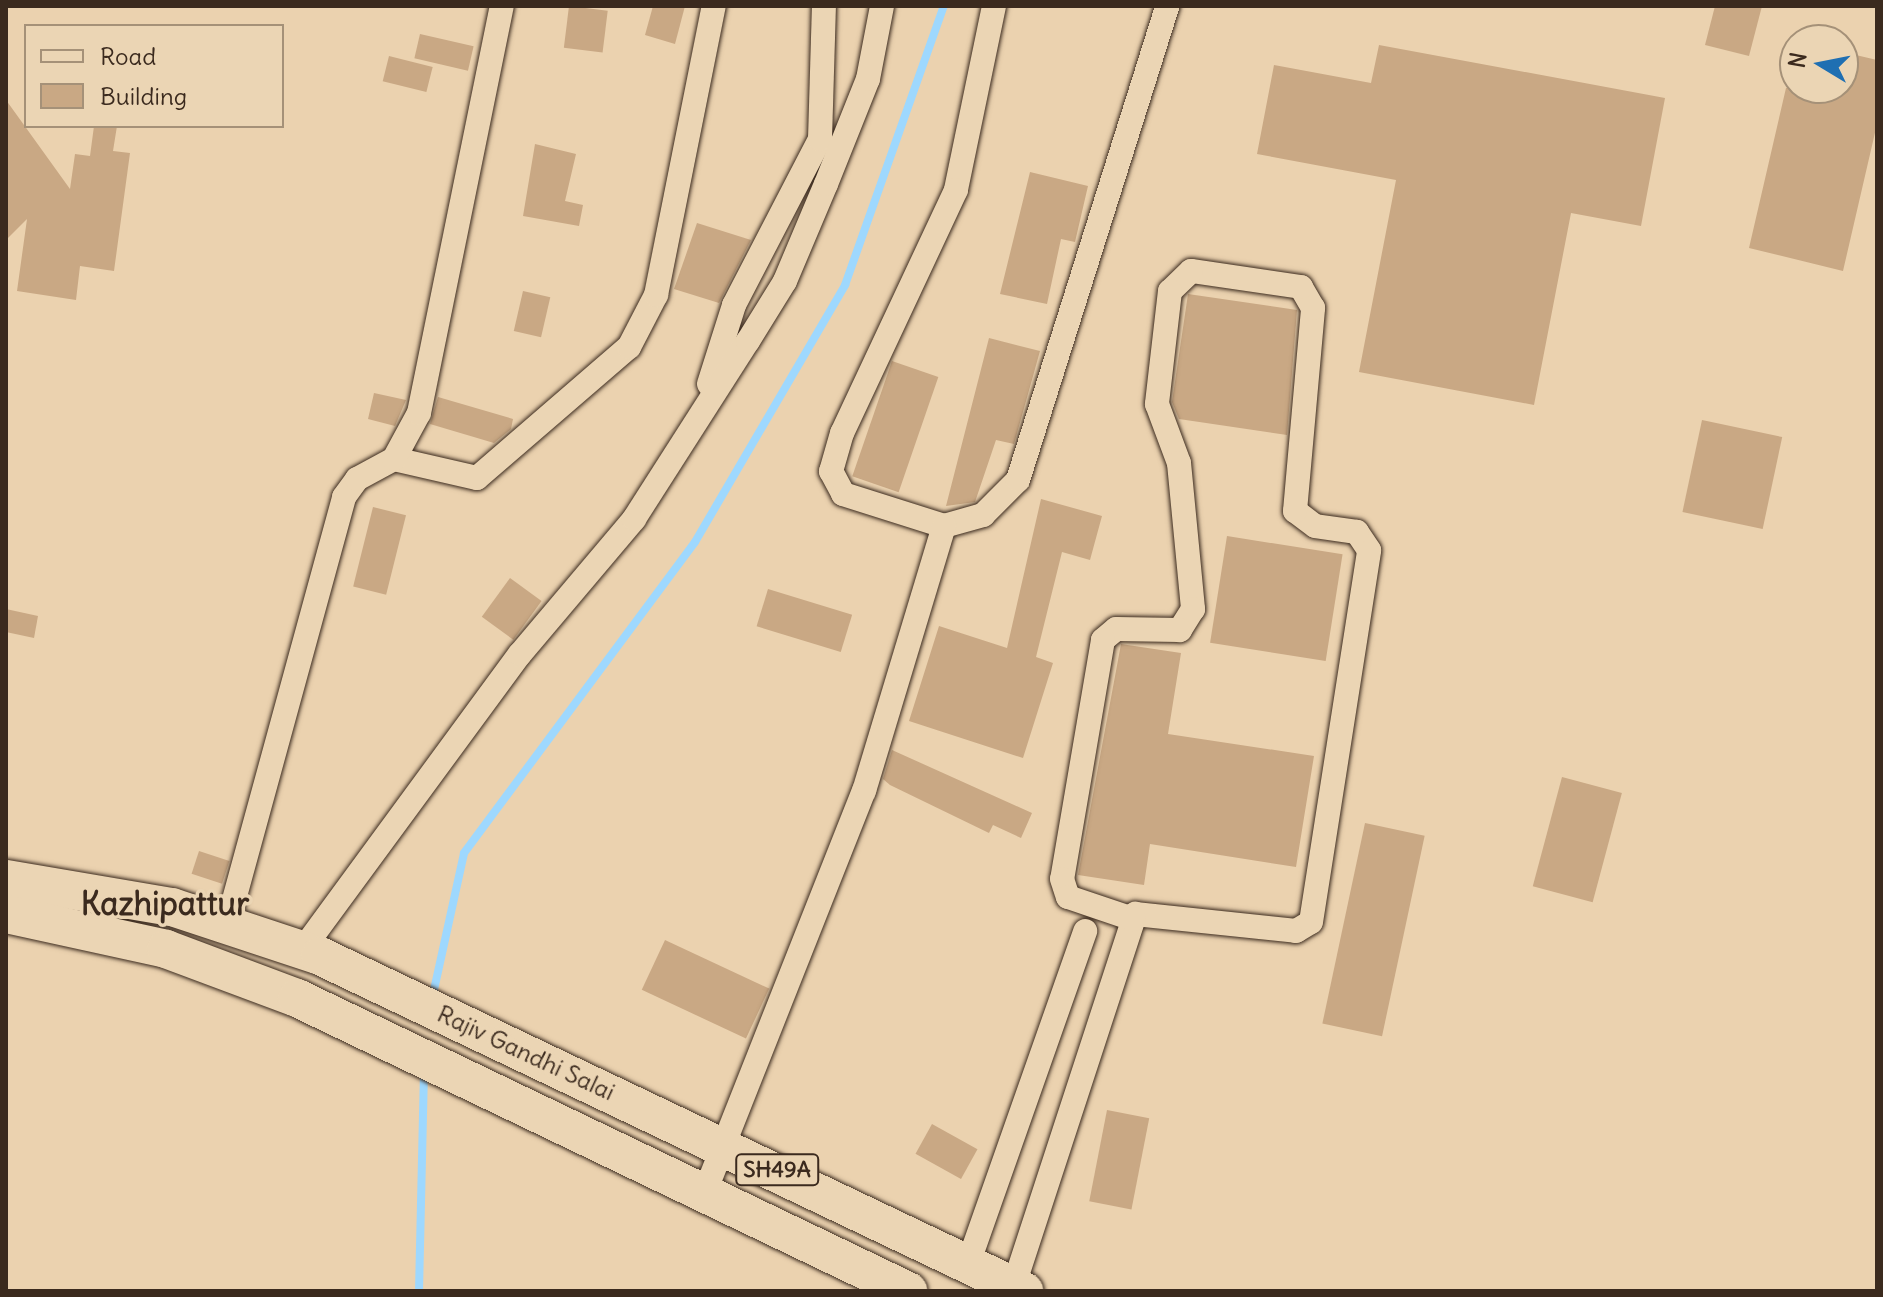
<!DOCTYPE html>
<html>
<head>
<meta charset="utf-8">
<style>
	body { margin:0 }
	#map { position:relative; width:1883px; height:1297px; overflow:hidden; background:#ebd2af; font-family:Delius,sans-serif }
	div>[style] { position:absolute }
	.stream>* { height:8px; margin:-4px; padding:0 4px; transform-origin:4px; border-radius:4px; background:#9ed8fe }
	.building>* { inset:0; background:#c9a884; transform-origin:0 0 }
	.roads { filter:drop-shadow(0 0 2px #3b2a1e) drop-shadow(0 0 2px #3b2a1e) }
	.street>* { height:24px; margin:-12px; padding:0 12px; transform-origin:12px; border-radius:12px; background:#ebd5b4 }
	.primary>* { height:38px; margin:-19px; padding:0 19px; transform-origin:19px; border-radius:19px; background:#ebd5b4 }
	span { translate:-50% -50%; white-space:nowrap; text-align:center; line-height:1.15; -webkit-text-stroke:7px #ebd5b4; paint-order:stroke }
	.shield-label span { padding:2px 6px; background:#ebd5b4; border:2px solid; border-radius:6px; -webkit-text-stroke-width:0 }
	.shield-label { font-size:22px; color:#3b2a1e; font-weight:700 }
	.street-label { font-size:24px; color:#3b2a1e }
	.district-label { font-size:32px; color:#3b2a1e; font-weight:700 }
	.frame { position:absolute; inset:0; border:8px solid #3b2a1e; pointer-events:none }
	.legend { position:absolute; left:24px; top:24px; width:260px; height:104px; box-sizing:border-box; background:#ebd5b4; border:2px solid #a59178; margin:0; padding:10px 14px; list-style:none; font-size:24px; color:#3b2a1e }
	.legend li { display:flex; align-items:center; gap:16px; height:40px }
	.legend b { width:40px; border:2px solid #a59178 }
	.north { position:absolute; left:1779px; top:24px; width:80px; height:80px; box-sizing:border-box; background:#ebd5b4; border:2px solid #a59178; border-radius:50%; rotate:280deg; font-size:22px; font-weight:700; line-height:32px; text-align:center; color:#3b2a1e }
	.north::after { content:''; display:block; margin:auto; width:28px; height:36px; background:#1f6fb2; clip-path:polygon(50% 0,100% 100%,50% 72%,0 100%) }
</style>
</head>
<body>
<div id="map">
	<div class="stream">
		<i style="left:432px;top:999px;width:149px;rotate:-77.6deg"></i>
		<i style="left:464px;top:853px;width:387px;rotate:-53.4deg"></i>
		<i style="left:695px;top:542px;width:298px;rotate:-59.7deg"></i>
		<i style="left:845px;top:285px;width:296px;rotate:-70.5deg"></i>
		<i style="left:419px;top:1291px;width:219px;rotate:-88.7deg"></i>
	</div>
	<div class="building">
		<i style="left:569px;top:6px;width:39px;height:42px;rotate:7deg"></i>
		<i style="clip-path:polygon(653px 6px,685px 6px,675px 44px,645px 35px)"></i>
		<i style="clip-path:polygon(1715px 6px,1762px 6px,1749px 56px,1705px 45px)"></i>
		<i style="left:420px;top:34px;width:55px;height:25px;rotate:13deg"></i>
		<i style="clip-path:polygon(1379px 45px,1665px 98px,1641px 226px,1571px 213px,1534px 405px,1359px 372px,1396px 180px,1257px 154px,1274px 65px,1371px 83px)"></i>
		<i style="clip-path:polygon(1843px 52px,1877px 60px,1877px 124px,1843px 271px,1749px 248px,1786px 88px,1843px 88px)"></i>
		<i style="left:389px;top:56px;width:45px;height:26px;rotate:14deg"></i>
		<i style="clip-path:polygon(6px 100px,70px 189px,75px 154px,90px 156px,94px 126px,117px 126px,113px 151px,130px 153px,114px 271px,80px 266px,76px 300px,17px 291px,27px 219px,6px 240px)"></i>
		<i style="clip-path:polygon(535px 144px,576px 154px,565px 201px,583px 205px,579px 226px,523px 216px)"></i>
		<i style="clip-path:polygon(1030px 172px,1088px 186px,1075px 242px,1061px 239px,1047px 304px,1000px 294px)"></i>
		<i style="clip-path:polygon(697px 223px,751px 240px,719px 303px,674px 289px)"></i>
		<i style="left:523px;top:291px;width:28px;height:41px;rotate:13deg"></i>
		<i style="clip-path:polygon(1188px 294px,1297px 310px,1287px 435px,1179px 419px,1172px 402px)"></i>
		<i style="clip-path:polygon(989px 338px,1040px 351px,1014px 444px,996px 440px,975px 502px,946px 506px)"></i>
		<i style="left:892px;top:361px;width:49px;height:122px;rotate:19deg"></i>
		<i style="clip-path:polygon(374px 393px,406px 400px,395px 426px,368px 419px)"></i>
		<i style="clip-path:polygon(438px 397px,513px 419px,511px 429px,494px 443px,430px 424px)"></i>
		<i style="left:1702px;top:420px;width:82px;height:94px;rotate:12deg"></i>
		<i style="clip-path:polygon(1041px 499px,1102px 516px,1090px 560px,1062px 552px,1036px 657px,1053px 663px,1023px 758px,909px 721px,939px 626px,1007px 648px)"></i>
		<i style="left:373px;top:507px;width:34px;height:82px;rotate:14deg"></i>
		<i style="left:1227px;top:536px;width:117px;height:108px;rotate:9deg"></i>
		<i style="left:510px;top:578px;width:39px;height:48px;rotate:36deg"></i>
		<i style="left:768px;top:589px;width:88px;height:39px;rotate:17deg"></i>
		<i style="clip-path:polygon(6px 609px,38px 616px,34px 638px,6px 632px)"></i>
		<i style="clip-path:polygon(1121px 644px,1181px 653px,1168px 734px,1314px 756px,1296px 867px,1150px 844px,1144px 885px,1078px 875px)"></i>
		<i style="clip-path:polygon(892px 750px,1032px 813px,1021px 838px,993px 825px,989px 833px,890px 785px,883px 779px)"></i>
		<i style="left:1562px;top:777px;width:62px;height:113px;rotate:15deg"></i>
		<i style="left:1365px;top:823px;width:61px;height:205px;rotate:12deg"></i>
		<i style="left:199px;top:851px;width:32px;height:24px;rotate:18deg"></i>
		<i style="left:665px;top:940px;width:115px;height:55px;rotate:25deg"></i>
		<i style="left:1107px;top:1110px;width:43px;height:93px;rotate:11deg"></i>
		<i style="left:932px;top:1124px;width:52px;height:34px;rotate:29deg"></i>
	</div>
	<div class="roads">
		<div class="street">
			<i style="left:994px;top:6px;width:188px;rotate:101.7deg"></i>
			<i style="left:956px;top:190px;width:268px;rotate:115.1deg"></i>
			<i style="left:842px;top:433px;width:40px;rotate:106deg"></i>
			<i style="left:831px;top:471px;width:26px;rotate:62deg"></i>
			<i style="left:843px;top:494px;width:106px;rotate:17.6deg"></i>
			<i style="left:944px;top:526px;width:41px;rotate:-15.8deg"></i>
			<i style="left:983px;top:515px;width:49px;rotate:-45deg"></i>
			<i style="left:1018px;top:480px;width:497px;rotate:-72.5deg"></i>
			<i style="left:709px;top:384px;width:83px;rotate:-72.4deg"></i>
			<i style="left:734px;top:305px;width:187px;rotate:-62.6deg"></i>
			<i style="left:820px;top:139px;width:133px;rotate:-88.3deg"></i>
			<i style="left:394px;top:459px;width:85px;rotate:12.9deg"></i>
			<i style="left:477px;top:478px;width:201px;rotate:-40.8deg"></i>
			<i style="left:629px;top:347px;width:59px;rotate:-62.6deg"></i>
			<i style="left:656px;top:295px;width:295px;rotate:-78.7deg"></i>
			<i style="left:226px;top:929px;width:448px;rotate:-74.7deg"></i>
			<i style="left:344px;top:497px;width:22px;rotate:-54deg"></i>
			<i style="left:357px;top:479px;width:42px;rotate:-28.4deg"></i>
			<i style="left:394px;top:459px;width:52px;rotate:-61.5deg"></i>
			<i style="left:419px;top:413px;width:415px;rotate:-78.5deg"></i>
			<i style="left:303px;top:949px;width:366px;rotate:-53.7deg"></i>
			<i style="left:520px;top:654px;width:177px;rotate:-49.8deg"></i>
			<i style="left:634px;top:519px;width:211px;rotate:-57.4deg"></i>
			<i style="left:748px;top:341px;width:70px;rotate:-58.3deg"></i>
			<i style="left:785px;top:281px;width:105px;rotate:-67.1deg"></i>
			<i style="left:826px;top:184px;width:113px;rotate:-68.2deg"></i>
			<i style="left:868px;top:79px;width:74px;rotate:-79.1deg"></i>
			<i style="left:703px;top:1197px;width:437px;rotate:-68.4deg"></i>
			<i style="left:864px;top:791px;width:277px;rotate:-73.2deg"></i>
			<i style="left:968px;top:1264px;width:353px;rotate:-70.6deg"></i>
			<i style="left:1012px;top:1291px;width:397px;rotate:-71.9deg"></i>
			<i style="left:1135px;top:914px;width:162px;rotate:6deg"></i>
			<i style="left:1296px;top:931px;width:17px;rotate:-31deg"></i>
			<i style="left:1311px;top:922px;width:376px;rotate:-81.1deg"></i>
			<i style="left:1369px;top:550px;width:22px;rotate:-124deg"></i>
			<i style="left:1357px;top:532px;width:42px;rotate:-171.9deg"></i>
			<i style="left:1315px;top:526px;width:25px;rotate:-143deg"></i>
			<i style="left:1295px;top:511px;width:204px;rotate:-84.9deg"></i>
			<i style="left:1313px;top:308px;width:24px;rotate:-120deg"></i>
			<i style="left:1301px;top:287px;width:111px;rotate:-171.7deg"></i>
			<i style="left:1191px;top:271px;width:29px;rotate:136deg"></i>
			<i style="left:1170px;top:291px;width:114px;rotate:96.6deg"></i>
			<i style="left:1157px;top:404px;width:63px;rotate:69.6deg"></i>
			<i style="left:1179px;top:463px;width:147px;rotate:84.5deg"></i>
			<i style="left:1193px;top:609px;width:25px;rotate:122deg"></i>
			<i style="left:1180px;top:630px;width:64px;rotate:-179.1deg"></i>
			<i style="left:1116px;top:629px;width:17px;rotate:140deg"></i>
			<i style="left:1103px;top:640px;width:242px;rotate:99.7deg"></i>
			<i style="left:1062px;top:879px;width:19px;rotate:72deg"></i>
			<i style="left:1068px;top:897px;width:69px;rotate:18.7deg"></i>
		</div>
		<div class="primary">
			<i style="left:6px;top:879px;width:168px;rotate:9.6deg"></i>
			<i style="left:172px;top:907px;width:156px;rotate:18.3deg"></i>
			<i style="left:320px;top:956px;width:780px;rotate:25.45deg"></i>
			<i style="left:6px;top:914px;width:164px;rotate:12.3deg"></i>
			<i style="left:166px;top:949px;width:140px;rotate:20.5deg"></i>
			<i style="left:297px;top:998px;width:678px;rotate:25.62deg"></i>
		</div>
	</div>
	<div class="shield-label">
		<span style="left:777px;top:1170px">SH49A</span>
	</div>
	<div class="street-label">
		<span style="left:526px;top:1053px;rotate:25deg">Rajiv Gandhi Salai</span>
	</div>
	<div class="district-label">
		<span style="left:165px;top:904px">Kazhipattur</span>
	</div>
	<div class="frame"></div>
	<ul class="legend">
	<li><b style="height:10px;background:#ebd5b4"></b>Road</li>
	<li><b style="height:22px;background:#c9a884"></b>Building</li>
	</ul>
	<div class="north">N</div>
</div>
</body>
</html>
